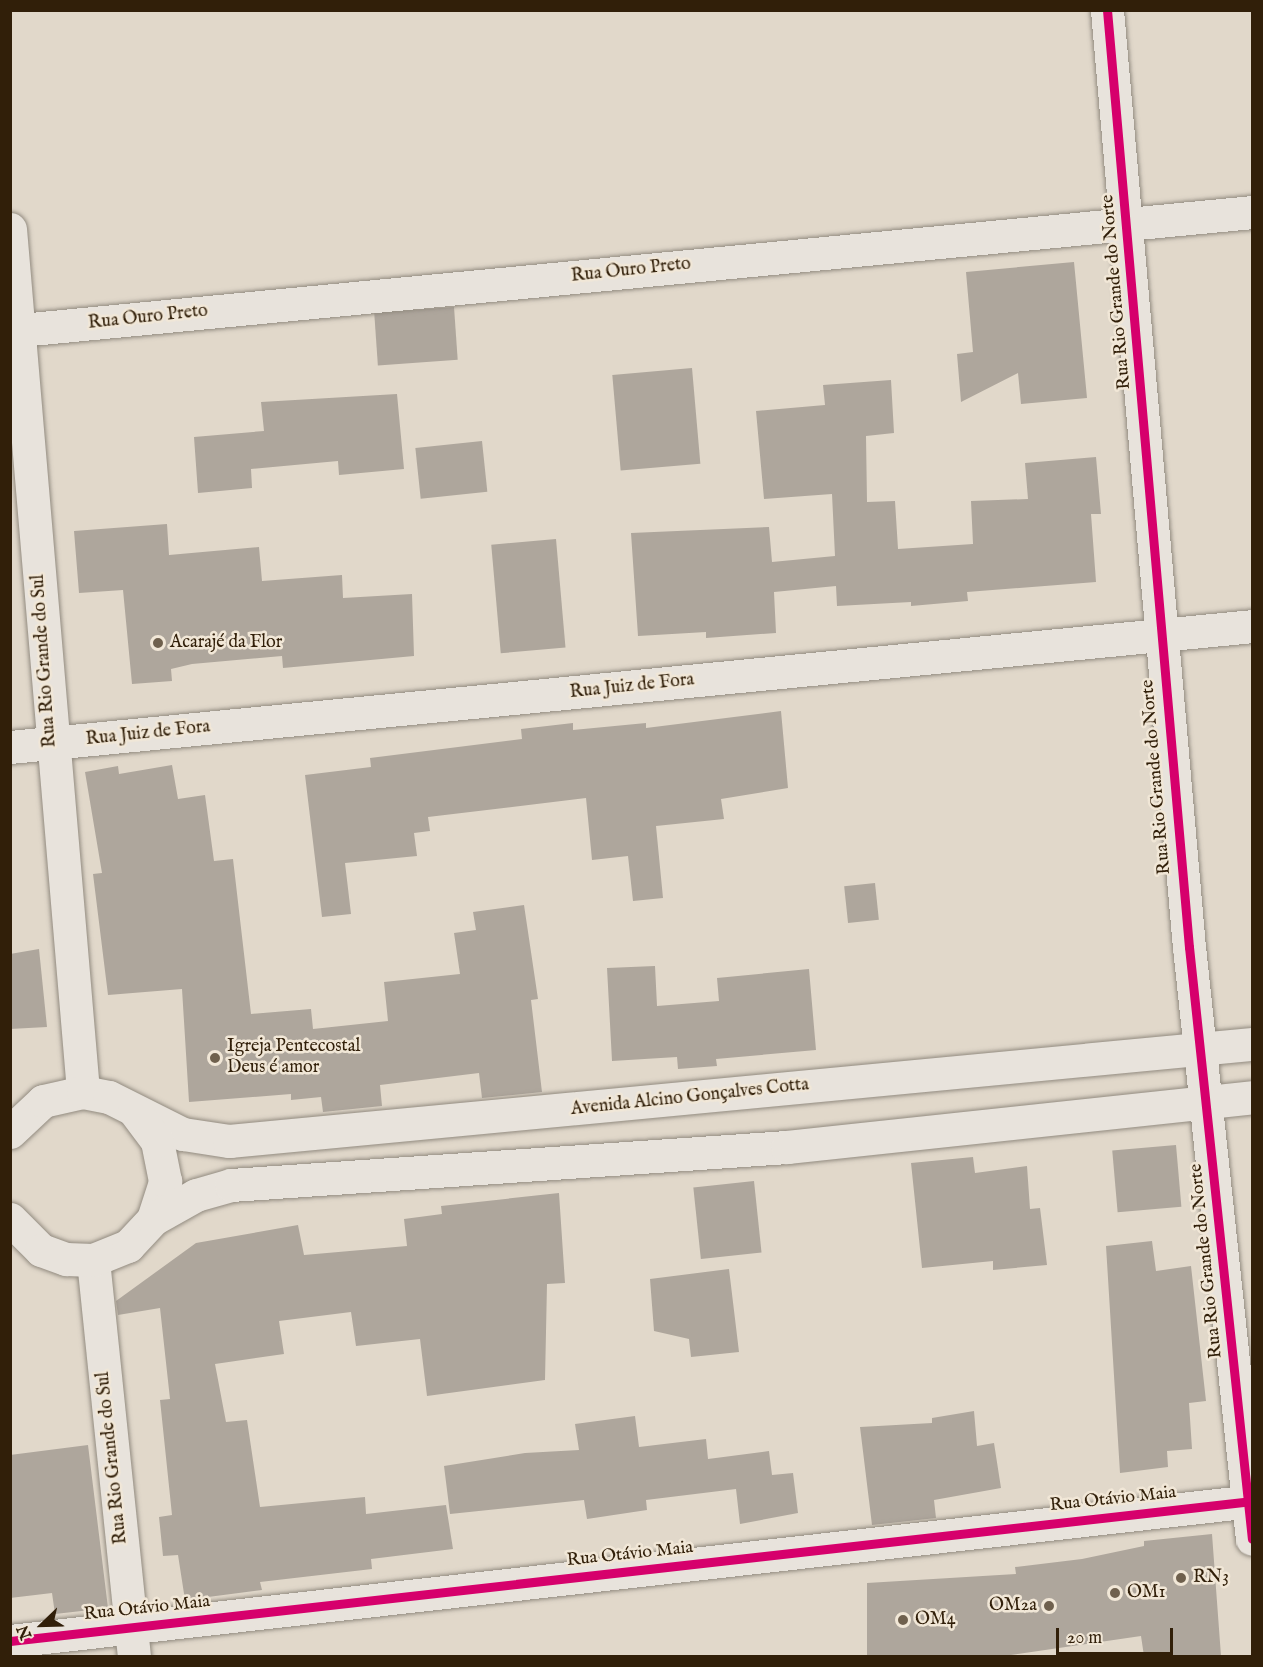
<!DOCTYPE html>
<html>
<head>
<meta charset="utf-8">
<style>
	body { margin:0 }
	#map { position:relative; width:1263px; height:1667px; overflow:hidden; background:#e1d8ca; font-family:"IM FELL English",serif }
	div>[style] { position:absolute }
	.building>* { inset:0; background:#aea69c; transform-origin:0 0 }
	.roads { filter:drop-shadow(0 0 2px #928b80) drop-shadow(0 0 2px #928b80) }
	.street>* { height:33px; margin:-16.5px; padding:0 16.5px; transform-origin:16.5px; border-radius:16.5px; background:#e8e3dc }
	.secondary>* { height:33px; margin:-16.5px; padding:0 16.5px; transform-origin:16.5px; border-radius:16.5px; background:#e8e3dc }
	.cycleway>* { height:9px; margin:-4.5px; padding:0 4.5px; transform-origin:4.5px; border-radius:4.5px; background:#d6006c }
	.dots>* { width:16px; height:16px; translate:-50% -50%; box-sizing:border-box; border:3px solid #f1e7d7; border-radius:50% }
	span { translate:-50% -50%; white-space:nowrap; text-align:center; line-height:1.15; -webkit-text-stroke:5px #f1e7d7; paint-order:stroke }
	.street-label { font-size:18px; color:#311f09 }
	.poi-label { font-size:18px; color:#311f09 }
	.left { translate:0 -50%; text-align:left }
	.right { translate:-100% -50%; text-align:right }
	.frame { position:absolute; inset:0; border:12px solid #311f09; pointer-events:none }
	.north { position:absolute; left:12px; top:1595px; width:60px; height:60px; -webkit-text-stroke:4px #f1e7d7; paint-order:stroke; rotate:247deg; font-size:16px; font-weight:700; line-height:24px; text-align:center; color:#311f09 }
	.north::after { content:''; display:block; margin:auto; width:21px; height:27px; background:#311f09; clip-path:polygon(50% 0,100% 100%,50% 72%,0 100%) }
	.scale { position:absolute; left:1056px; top:1628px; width:117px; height:27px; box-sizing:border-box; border:3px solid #311f09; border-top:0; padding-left:8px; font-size:18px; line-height:21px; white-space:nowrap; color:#311f09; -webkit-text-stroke:4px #f1e7d7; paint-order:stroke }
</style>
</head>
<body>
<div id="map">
	<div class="building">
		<i style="clip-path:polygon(1074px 262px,1087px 398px,1021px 404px,1018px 373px,961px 402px,957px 354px,973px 352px,966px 272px)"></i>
		<i style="left:454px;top:307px;width:53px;height:80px;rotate:86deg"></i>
		<i style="left:692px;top:368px;width:96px;height:80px;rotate:85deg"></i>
		<i style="clip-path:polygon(891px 380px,894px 433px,866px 436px,867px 502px,895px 501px,898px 549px,973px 544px,971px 501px,1028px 499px,1025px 463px,1096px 457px,1101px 514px,1091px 514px,1096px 582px,967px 592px,968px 601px,911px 606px,911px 602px,837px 606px,836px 586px,774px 592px,776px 633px,706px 638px,706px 632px,638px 636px,631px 533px,769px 527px,772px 562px,835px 556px,832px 494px,764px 499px,756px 411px,825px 405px,823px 385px)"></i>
		<i style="clip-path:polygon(397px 394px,404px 469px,339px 475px,338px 461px,251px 469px,252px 488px,198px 493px,194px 437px,264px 431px,261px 402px)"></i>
		<i style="left:482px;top:441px;width:51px;height:67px;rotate:84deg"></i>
		<i style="clip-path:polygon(167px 524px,169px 555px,259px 547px,262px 581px,342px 575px,343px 598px,412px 594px,414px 656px,283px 668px,282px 656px,192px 664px,171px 669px,172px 681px,132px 684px,123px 590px,79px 593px,74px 531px)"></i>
		<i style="left:556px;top:539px;width:109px;height:65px;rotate:85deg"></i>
		<i style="clip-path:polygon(781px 711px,788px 788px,721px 799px,724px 819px,656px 826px,663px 898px,633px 901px,628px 856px,592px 860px,586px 798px,428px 817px,430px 831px,414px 833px,417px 856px,345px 863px,351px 914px,322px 917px,305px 775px,371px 767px,370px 758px,522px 739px,521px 729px,573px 723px,573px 730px,646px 723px,646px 728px)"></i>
		<i style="clip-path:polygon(172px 765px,178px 799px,205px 795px,214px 861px,233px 859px,251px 1014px,311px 1009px,313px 1029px,388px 1021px,384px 982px,460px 974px,454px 933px,476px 930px,473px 912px,524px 905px,538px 999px,531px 1000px,542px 1092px,482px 1098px,479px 1073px,380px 1085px,382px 1106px,323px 1112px,321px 1097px,291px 1100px,291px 1094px,189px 1102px,182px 989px,108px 995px,93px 874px,102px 873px,85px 772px,118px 766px,119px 774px)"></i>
		<i style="left:875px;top:883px;width:37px;height:31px;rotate:84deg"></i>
		<i style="clip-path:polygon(39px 949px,47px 1027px,10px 1029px,10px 954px)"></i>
		<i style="clip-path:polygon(655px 966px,657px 1006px,719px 1001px,717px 978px,809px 969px,816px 1050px,716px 1059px,717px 1066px,678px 1069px,677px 1057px,612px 1061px,607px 968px)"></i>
		<i style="left:1176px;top:1145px;width:62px;height:64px;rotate:85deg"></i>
		<i style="clip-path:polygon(973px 1157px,975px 1173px,1027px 1166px,1030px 1209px,1040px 1208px,1047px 1265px,993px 1270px,993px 1261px,922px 1268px,911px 1163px)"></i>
		<i style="left:754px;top:1181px;width:72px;height:61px;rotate:84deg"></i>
		<i style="clip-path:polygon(559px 1193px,565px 1283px,547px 1284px,545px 1380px,427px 1396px,420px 1339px,356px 1346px,351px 1312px,279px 1321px,284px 1354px,215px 1364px,226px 1422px,247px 1420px,260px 1507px,365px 1497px,366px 1514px,446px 1505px,453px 1549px,371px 1559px,372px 1569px,260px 1582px,262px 1590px,185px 1600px,178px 1555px,163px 1556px,159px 1517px,172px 1515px,160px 1400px,170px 1399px,160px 1308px,118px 1315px,116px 1301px,196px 1243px,298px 1225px,304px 1255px,407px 1246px,404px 1219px,442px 1214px,441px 1206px)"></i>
		<i style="clip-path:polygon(1152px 1241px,1156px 1271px,1191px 1266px,1206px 1401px,1189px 1403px,1192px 1449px,1167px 1451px,1168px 1467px,1120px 1473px,1106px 1246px)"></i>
		<i style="clip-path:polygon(729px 1269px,739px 1352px,691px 1357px,689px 1339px,654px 1331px,650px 1279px)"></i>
		<i style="clip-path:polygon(974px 1411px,977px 1446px,994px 1443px,1001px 1488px,934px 1500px,936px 1518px,872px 1525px,860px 1427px,932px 1423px,932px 1418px)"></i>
		<i style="clip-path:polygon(635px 1416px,639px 1447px,706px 1439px,708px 1459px,769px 1451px,772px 1475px,793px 1473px,798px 1513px,740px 1524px,736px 1489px,646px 1500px,647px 1510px,587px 1519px,584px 1500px,450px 1514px,444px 1466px,525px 1453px,579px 1450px,575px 1424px)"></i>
		<i style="clip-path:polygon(88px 1445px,108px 1608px,55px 1614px,52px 1593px,10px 1598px,10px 1455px)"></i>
		<i style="clip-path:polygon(1212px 1534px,1221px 1656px,1144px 1656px,1141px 1636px,1004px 1656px,867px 1656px,867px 1583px,1016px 1574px,1015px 1567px,1082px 1559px,1144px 1546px,1144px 1541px)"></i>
	</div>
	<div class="roads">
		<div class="street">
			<i style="left:1107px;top:10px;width:941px;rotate:85deg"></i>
			<i style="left:1189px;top:947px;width:595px;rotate:83.93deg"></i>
			<i style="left:10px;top:229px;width:866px;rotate:85.16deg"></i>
			<i style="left:10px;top:331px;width:1248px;rotate:-5.47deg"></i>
			<i style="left:10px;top:747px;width:1248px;rotate:-5.56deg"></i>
			<i style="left:93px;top:1260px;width:398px;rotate:84.1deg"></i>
			<i style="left:10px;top:1641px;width:1250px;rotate:-6.43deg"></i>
		</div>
		<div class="secondary">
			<i style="left:10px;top:1132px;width:45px;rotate:-43.2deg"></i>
			<i style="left:43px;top:1101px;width:41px;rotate:-12.7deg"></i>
			<i style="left:83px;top:1092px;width:26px;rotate:11deg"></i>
			<i style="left:109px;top:1097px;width:83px;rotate:26.6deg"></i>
			<i style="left:183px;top:1134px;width:47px;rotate:8.7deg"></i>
			<i style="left:229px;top:1141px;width:1028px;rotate:-5.42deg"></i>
			<i style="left:10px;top:1219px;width:44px;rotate:45deg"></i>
			<i style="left:41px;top:1250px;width:27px;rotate:20deg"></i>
			<i style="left:66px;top:1259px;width:27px;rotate:2deg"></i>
			<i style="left:93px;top:1260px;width:38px;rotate:-22deg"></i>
			<i style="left:128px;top:1246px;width:37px;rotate:-47deg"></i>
			<i style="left:153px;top:1219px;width:40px;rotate:-72deg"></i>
			<i style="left:165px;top:1181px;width:41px;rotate:-101.3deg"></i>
			<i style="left:157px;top:1141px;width:38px;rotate:-127deg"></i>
			<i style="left:153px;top:1219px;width:49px;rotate:-29.2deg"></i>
			<i style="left:196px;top:1195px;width:36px;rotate:-16deg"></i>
			<i style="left:231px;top:1185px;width:557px;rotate:-3.91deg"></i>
			<i style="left:787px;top:1147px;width:468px;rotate:-6.1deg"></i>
		</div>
	</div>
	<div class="cycleway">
		<i style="left:1107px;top:10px;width:941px;rotate:85deg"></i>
		<i style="left:1189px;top:947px;width:595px;rotate:83.93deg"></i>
		<i style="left:10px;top:1641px;width:1250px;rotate:-6.43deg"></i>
	</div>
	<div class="dots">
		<i style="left:158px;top:643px;background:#6f604d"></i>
		<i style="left:215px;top:1058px;background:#6f604d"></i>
		<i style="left:1181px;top:1578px;background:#6f604d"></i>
		<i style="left:1115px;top:1593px;background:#6f604d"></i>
		<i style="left:1049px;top:1606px;background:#6f604d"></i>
		<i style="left:903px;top:1620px;background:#6f604d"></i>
	</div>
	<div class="street-label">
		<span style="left:631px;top:271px;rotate:-6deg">Rua Ouro Preto</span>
		<span style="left:1117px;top:292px;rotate:-95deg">Rua Rio Grande do Norte</span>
		<span style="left:148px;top:318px;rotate:-6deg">Rua Ouro Preto</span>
		<span style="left:45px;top:661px;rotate:-94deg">Rua Rio Grande do Sul</span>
		<span style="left:632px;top:687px;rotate:-6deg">Rua Juiz de Fora</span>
		<span style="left:148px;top:734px;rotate:-6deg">Rua Juiz de Fora</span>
		<span style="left:1157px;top:777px;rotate:-95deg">Rua Rio Grande do Norte</span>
		<span style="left:690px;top:1098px;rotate:-6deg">Avenida Alcino Gonçalves Cotta</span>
		<span style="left:1207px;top:1261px;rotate:-96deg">Rua Rio Grande do Norte</span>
		<span style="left:113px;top:1458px;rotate:-96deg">Rua Rio Grande do Sul</span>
		<span style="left:1113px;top:1500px;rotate:-6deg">Rua Otávio Maia</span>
		<span style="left:630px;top:1555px;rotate:-6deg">Rua Otávio Maia</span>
		<span style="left:147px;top:1609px;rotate:-6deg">Rua Otávio Maia</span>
	</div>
	<div class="poi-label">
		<span class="left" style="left:170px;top:643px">Acarajé da Flor</span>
		<span class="left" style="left:227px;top:1058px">Igreja Pentecostal<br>Deus é amor</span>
		<span class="left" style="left:1193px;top:1578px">RN3</span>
		<span class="left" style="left:1127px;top:1593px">OM1</span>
		<span class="right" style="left:1037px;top:1606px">OM2a</span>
		<span class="left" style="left:915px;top:1620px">OM4</span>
	</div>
	<div class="frame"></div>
	<div class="north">N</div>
	<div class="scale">20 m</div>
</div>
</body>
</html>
